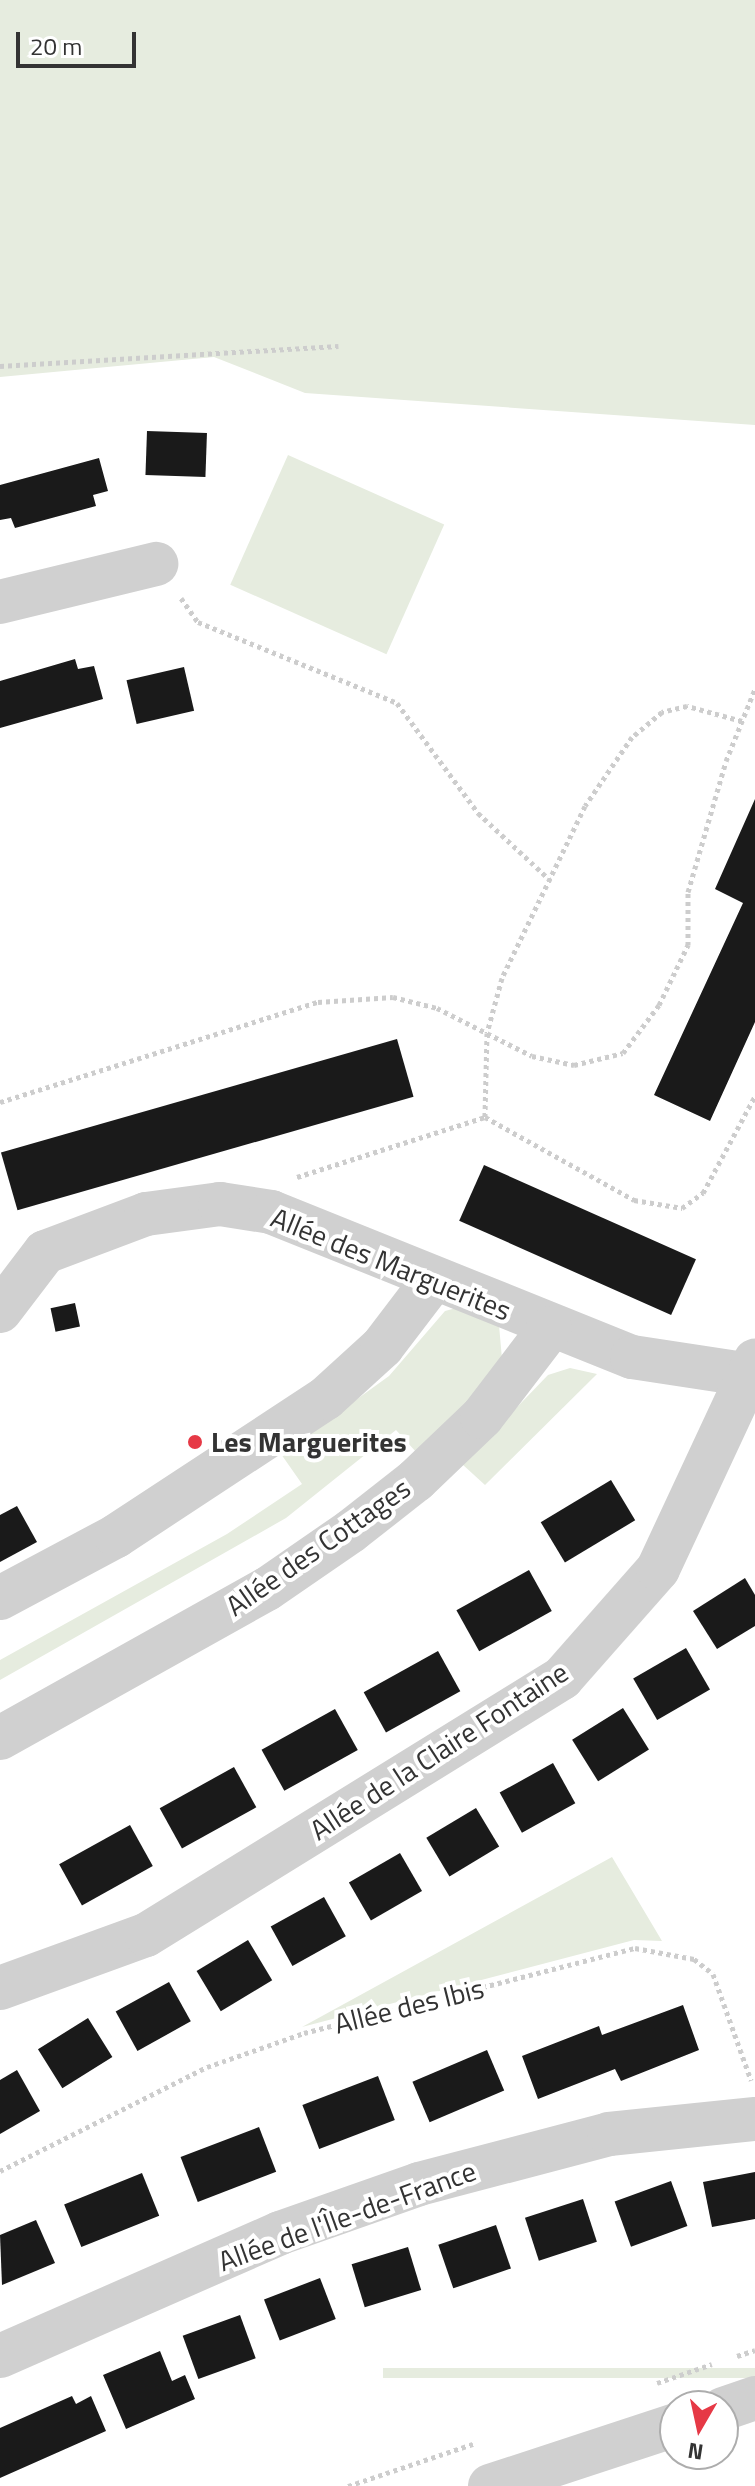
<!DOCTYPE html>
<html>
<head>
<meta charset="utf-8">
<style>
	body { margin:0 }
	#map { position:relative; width:755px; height:2486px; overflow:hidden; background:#fff; font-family:"Titillium Web",sans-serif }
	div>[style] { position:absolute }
	.green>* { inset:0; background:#e6ecdf; transform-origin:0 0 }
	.building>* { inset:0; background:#1a1a1a; transform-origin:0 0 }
	.path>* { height:5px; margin-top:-2.5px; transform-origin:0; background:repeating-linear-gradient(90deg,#cdcdcd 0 4px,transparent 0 8px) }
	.street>* { height:44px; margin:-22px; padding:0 22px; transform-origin:22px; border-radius:22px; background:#d0d0d0 }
	.dots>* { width:22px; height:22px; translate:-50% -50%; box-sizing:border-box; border:4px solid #fff; border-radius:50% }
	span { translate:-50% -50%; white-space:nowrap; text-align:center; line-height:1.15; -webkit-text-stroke:8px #fff; paint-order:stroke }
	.street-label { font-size:28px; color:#333 }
	.poi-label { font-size:28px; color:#333; font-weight:700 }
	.left { translate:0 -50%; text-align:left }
	.north { position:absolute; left:659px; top:2390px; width:80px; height:80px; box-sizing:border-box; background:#fff; border:2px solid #adadad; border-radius:50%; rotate:189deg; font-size:22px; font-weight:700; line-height:32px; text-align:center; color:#333 }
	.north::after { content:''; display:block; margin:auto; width:28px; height:36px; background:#e63946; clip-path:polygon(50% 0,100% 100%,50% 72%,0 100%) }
	.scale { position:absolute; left:16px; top:32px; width:120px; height:36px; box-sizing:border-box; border:4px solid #333; border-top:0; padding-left:10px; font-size:24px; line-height:28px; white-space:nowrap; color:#333; -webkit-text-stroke:6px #fff; paint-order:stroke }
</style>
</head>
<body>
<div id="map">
	<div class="green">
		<i style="clip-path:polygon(0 0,755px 0,755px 425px,305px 393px,214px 357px,0 377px)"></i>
		<i style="left:288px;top:455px;width:171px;height:142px;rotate:24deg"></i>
		<i style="clip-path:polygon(464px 1306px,499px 1325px,502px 1359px,497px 1379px,417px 1453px,396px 1430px,286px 1518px,0 1680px,0 1660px,227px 1534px,302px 1484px,281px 1454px,389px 1376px,445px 1311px)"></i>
		<i style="clip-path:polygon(570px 1368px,597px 1374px,485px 1485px,462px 1464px,548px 1375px)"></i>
		<i style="clip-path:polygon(612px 1857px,662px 1941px,634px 1940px,302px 2027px)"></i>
		<i style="left:755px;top:2368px;width:10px;height:372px;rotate:90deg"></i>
	</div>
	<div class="building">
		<i style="left:147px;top:431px;width:60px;height:44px;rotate:2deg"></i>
		<i style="clip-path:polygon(99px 458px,108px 491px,93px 495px,96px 506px,15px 528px,11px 518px,0 520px,0 485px)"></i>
		<i style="clip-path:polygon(75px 659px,78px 669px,94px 666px,103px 699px,0 728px,0 681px)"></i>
		<i style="left:184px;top:667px;width:45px;height:59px;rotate:77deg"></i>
		<i style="clip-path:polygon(755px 799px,755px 1022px,710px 1121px,654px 1095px,743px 903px,715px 889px)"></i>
		<i style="left:397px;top:1039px;width:60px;height:412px;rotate:74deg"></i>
		<i style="left:484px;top:1165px;width:232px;height:61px;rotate:24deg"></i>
		<i style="left:75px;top:1303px;width:24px;height:25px;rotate:78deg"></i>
		<i style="left:611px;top:1480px;width:47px;height:82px;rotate:59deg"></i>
		<i style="clip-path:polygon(17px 1506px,37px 1542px,0 1562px,0 1515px)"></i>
		<i style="left:529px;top:1570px;width:47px;height:83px;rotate:61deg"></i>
		<i style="clip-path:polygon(745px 1578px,755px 1595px,755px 1626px,717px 1649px,693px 1611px)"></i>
		<i style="left:686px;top:1648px;width:48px;height:61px;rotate:60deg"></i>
		<i style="left:438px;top:1651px;width:46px;height:85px;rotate:61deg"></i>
		<i style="left:623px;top:1708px;width:49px;height:60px;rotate:58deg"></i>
		<i style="left:335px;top:1709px;width:47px;height:84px;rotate:61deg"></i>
		<i style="left:553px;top:1763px;width:46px;height:61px;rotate:61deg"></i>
		<i style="left:234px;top:1767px;width:46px;height:85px;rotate:61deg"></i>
		<i style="left:476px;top:1808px;width:45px;height:58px;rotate:59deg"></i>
		<i style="left:130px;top:1825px;width:47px;height:81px;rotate:61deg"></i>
		<i style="left:400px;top:1853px;width:44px;height:59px;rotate:60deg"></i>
		<i style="left:324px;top:1897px;width:45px;height:61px;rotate:61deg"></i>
		<i style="left:248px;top:1940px;width:47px;height:60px;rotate:59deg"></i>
		<i style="left:169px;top:1982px;width:45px;height:61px;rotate:61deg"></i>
		<i style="clip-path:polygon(683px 2005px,699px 2050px,621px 2081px,615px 2069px,538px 2099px,522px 2056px,599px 2026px,602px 2035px)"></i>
		<i style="left:88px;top:2018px;width:46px;height:59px;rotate:58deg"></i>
		<i style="left:487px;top:2050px;width:44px;height:81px;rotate:67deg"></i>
		<i style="clip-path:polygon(17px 2070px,40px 2111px,0 2134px,0 2080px)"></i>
		<i style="left:378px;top:2076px;width:47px;height:81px;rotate:69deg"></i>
		<i style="left:259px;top:2127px;width:48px;height:84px;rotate:69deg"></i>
		<i style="clip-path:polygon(755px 2172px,755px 2219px,712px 2227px,703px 2182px)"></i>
		<i style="left:142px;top:2173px;width:46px;height:84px;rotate:68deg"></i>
		<i style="left:671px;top:2181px;width:48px;height:60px;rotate:70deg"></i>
		<i style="left:583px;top:2199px;width:45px;height:61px;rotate:72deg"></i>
		<i style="clip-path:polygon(36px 2220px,55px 2263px,2px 2285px,0 2235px)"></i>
		<i style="left:496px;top:2225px;width:46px;height:61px;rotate:71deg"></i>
		<i style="left:408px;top:2247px;width:45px;height:59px;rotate:73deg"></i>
		<i style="left:320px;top:2278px;width:44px;height:60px;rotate:69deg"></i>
		<i style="left:240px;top:2315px;width:46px;height:61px;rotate:70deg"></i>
		<i style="clip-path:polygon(160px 2351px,172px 2381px,185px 2375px,195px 2399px,126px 2429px,103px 2375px)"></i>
		<i style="clip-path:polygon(72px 2396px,76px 2404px,91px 2396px,106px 2431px,0 2478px,0 2428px)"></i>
	</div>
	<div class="path">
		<i style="left:0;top:366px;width:339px;rotate:-3.4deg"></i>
		<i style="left:181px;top:598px;width:29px;rotate:55deg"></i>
		<i style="left:198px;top:622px;width:215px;rotate:22.1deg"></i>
		<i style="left:397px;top:703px;width:137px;rotate:53.6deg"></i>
		<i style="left:478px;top:813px;width:98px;rotate:42.9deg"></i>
		<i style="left:742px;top:721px;width:57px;rotate:-164.7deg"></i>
		<i style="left:687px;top:706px;width:26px;rotate:167deg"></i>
		<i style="left:662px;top:712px;width:39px;rotate:140deg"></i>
		<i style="left:632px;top:737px;width:83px;rotate:124.3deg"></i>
		<i style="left:585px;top:806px;width:191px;rotate:115.8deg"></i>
		<i style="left:502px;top:978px;width:57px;rotate:105.3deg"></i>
		<i style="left:487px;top:1033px;width:84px;rotate:91.4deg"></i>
		<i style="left:485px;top:1117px;width:171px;rotate:29.1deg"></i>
		<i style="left:634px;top:1200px;width:49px;rotate:9.5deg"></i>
		<i style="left:682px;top:1208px;width:26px;rotate:-36deg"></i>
		<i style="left:703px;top:1193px;width:110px;rotate:-61.8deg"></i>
		<i style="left:0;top:1102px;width:333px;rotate:-17.5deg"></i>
		<i style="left:318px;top:1002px;width:75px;rotate:-3.8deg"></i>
		<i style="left:393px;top:997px;width:45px;rotate:14deg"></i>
		<i style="left:437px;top:1008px;width:106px;rotate:26.8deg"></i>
		<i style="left:532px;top:1056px;width:43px;rotate:12.1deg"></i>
		<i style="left:574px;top:1065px;width:50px;rotate:-13.8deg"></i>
		<i style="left:623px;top:1053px;width:60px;rotate:-53.1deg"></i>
		<i style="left:659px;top:1005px;width:67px;rotate:-64.2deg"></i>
		<i style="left:688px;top:945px;width:53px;rotate:-90deg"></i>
		<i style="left:688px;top:892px;width:136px;rotate:-73.8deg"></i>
		<i style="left:726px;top:761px;width:78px;rotate:-68.1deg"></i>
		<i style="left:297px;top:1177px;width:197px;rotate:-17.7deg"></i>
		<i style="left:0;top:2171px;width:232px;rotate:-26.7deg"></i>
		<i style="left:207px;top:2067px;width:103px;rotate:-19.3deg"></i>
		<i style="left:304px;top:2033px;width:342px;rotate:-14.4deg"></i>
		<i style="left:635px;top:1948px;width:60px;rotate:10.6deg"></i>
		<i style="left:694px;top:1959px;width:24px;rotate:38deg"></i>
		<i style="left:713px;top:1974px;width:113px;rotate:70.3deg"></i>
		<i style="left:737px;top:2356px;width:19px;rotate:-18deg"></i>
		<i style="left:657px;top:2383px;width:58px;rotate:-19.1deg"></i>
		<i style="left:348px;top:2486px;width:132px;rotate:-18.6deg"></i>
	</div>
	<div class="street">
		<i style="left:0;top:602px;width:161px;rotate:-13.7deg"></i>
		<i style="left:0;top:1311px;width:74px;rotate:-52.7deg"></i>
		<i style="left:45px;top:1252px;width:108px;rotate:-20.6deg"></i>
		<i style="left:146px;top:1214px;width:75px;rotate:-7.7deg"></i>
		<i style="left:220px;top:1204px;width:52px;rotate:8.9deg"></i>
		<i style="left:271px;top:1212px;width:389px;rotate:21.9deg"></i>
		<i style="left:632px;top:1357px;width:118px;rotate:8.7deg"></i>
		<i style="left:0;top:1598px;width:132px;rotate:-28.1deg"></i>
		<i style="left:116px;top:1536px;width:251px;rotate:-33.3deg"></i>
		<i style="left:326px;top:1398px;width:76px;rotate:-42.3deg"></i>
		<i style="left:382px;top:1347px;width:84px;rotate:-52.7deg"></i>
		<i style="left:0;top:1738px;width:306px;rotate:-29.2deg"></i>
		<i style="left:267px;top:1589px;width:102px;rotate:-34.6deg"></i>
		<i style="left:351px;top:1531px;width:83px;rotate:-38.1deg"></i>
		<i style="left:416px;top:1480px;width:91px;rotate:-43.7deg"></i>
		<i style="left:482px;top:1417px;width:112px;rotate:-52.6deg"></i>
		<i style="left:0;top:1988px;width:155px;rotate:-20deg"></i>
		<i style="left:146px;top:1935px;width:489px;rotate:-31.7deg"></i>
		<i style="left:562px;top:1678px;width:145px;rotate:-48.6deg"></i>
		<i style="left:658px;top:1569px;width:230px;rotate:-65deg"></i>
		<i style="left:0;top:2356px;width:306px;rotate:-23.7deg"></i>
		<i style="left:280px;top:2233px;width:147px;rotate:-19.4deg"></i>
		<i style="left:419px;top:2184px;width:196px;rotate:-14.7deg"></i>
		<i style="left:609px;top:2134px;width:147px;rotate:-5.9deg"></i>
		<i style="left:723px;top:2409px;width:34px;rotate:-19deg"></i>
		<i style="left:490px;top:2486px;width:195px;rotate:-18.2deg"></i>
	</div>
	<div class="dots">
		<i style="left:195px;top:1442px;background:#e63946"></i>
	</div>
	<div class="street-label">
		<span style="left:391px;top:1264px;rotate:22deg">Allée des Marguerites</span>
		<span style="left:318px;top:1547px;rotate:-35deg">Allée des Cottages</span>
		<span style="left:439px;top:1751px;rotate:-33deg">Allée de la Claire Fontaine</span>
		<span style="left:409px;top:2006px;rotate:-14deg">Allée des Ibis</span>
		<span style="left:347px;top:2216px;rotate:-20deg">Allée de l'Île-de-France</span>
	</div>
	<div class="poi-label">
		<span class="left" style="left:211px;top:1442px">Les Marguerites</span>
	</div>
	<div class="north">N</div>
	<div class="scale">20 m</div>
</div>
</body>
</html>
